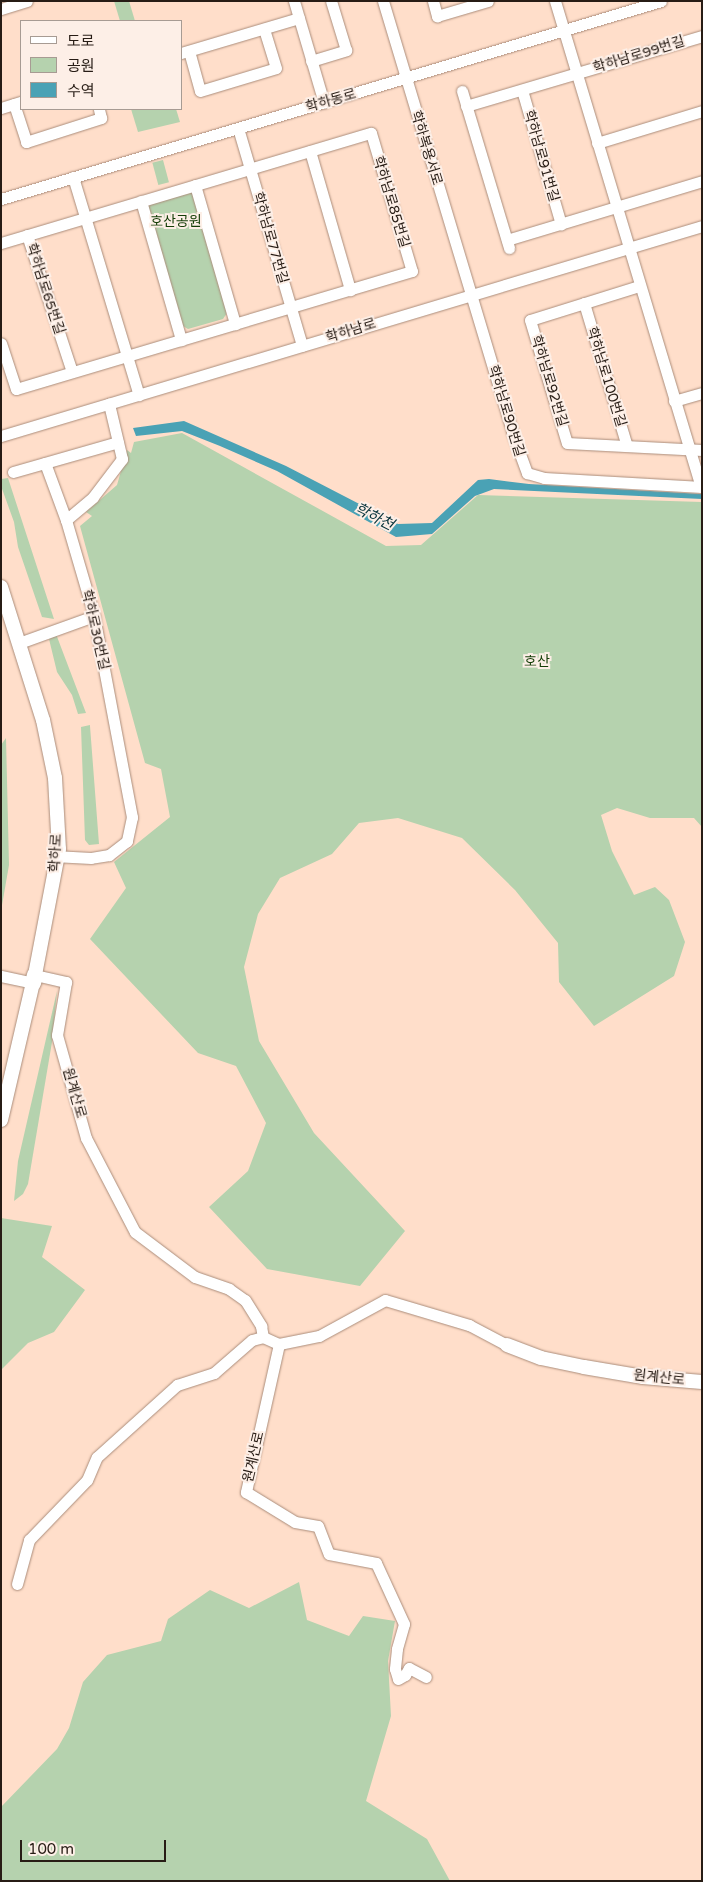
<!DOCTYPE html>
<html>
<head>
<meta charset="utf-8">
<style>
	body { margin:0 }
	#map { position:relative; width:703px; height:1882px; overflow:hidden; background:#ffdeca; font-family:"Varela Round","Noto Sans KR",sans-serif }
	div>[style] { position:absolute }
	.green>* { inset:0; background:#b5d2ae; transform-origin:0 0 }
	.water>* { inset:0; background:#4aa2b5 }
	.roads { filter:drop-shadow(0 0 1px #ab8d7b) drop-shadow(0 0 1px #ab8d7b) }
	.minor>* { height:11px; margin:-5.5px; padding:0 5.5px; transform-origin:5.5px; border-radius:5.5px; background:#fff }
	.tertiary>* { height:14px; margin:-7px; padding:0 7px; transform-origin:7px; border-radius:7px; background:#fff }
	.secondary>* { height:16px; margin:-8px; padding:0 8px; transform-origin:8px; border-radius:8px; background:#fff }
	span { translate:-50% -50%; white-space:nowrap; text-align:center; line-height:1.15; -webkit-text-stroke:4px #fdefe7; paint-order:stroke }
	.street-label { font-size:14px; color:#271c15 }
	.park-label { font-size:14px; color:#133d06 }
	.water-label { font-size:15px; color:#053139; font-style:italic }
	.frame { position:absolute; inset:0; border:2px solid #271c15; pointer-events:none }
	.legend { position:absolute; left:20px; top:20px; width:162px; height:90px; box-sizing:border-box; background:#fdefe7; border:1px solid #a79b93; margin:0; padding:6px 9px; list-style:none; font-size:15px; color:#271c15 }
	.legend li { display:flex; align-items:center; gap:10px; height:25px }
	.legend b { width:25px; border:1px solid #a79b93 }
	.scale { position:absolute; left:20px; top:1840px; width:146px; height:22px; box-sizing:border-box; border:2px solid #271c15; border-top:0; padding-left:6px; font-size:15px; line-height:18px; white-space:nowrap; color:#271c15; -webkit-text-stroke:4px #fdefe7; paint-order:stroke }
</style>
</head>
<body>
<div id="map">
	<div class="green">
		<i style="clip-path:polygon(114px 1px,129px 1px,135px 21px,120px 21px)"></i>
		<i style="clip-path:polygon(131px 109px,176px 109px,180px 122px,138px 132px)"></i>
		<i style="left:163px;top:160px;width:23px;height:11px;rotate:75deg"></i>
		<i style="clip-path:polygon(192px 192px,227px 313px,223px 319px,188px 329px,183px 326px,147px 207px,151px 199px)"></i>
		<i style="clip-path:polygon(182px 433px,386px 546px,421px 545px,478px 495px,702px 502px,702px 827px,694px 818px,650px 818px,617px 808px,601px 815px,612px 851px,634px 895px,655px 887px,669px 900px,685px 942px,674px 976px,594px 1026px,559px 982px,558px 943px,515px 890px,462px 838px,398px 818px,359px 823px,332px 854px,280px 878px,258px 914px,244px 967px,259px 1041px,314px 1133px,405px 1231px,360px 1286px,267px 1269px,209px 1207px,248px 1171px,266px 1123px,236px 1066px,198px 1053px,90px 939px,126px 888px,114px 862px,170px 817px,161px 769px,145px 763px,80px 526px,92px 516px,86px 512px,117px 485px,127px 450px,131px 453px,134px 442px)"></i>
		<i style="clip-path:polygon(8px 478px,54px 619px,42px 617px,18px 547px,14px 522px,1px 486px,1px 479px)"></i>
		<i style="clip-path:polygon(56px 634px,86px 713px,78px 714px,72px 695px,57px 672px,49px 639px)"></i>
		<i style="clip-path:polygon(90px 725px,90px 726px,99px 844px,89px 845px,85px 840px,81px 727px)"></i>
		<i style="clip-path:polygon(6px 738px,9px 865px,1px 911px,1px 745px)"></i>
		<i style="clip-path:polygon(57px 991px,52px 1042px,28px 1184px,23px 1194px,14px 1201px,18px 1161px)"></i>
		<i style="clip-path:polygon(1px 1218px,52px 1226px,42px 1257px,85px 1290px,54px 1332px,28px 1343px,1px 1370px)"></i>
		<i style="clip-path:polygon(299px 1582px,307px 1620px,349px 1636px,363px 1616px,395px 1621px,388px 1661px,391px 1716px,366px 1801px,427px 1839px,450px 1881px,1px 1881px,1px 1807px,57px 1749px,69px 1728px,83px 1682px,107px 1655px,161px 1641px,168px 1619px,210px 1590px,249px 1608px)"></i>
	</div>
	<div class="water">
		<i style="clip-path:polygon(184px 421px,286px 466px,398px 524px,432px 523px,478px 480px,489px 479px,529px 484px,702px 494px,702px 499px,494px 489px,475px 496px,432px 534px,396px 537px,277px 471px,220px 446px,182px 431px,136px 436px,133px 428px)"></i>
	</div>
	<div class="roads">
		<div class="minor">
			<i style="left:294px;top:1px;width:106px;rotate:73.6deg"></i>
			<i style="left:383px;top:1px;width:450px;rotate:73.3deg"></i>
			<i style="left:512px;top:432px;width:44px;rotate:69.9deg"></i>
			<i style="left:527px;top:473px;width:18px;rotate:16deg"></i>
			<i style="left:544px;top:478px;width:158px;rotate:3.3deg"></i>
			<i style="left:433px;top:1px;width:16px;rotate:75deg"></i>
			<i style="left:437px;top:16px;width:53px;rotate:-16.4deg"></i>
			<i style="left:555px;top:1px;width:507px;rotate:73.28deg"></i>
			<i style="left:1px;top:9px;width:27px;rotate:-17deg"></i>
			<i style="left:189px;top:51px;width:41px;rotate:74.6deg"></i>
			<i style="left:200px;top:91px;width:79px;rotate:-16.8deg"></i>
			<i style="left:276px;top:68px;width:41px;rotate:-107.1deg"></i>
			<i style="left:181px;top:53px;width:123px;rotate:-16.5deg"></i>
			<i style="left:311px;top:61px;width:37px;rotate:-17deg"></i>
			<i style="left:346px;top:50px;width:51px;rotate:-107deg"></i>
			<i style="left:522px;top:90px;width:140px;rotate:73.8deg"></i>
			<i style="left:462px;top:91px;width:164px;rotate:73.3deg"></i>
			<i style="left:14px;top:104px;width:40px;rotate:72deg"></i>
			<i style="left:26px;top:142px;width:79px;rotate:-17.7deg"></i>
			<i style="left:101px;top:118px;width:9px;rotate:-103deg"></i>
			<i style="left:466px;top:106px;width:246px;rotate:-16.5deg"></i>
			<i style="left:1px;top:108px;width:21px;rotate:-17deg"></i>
			<i style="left:238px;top:128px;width:227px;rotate:73.6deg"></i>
			<i style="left:597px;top:143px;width:110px;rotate:-16.9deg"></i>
			<i style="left:310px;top:151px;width:145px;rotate:73.9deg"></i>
			<i style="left:73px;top:177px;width:228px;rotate:73.2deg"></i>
			<i style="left:195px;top:185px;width:145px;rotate:73.9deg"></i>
			<i style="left:1px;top:199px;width:689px;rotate:-16.7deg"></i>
			<i style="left:141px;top:201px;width:145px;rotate:73.9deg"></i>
			<i style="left:27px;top:235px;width:144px;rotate:71.8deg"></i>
			<i style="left:507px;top:240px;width:204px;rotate:-16.8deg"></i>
			<i style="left:1px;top:243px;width:386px;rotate:-16.6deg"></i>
			<i style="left:371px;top:133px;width:144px;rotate:73.5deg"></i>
			<i style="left:412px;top:271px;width:413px;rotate:163.4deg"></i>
			<i style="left:16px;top:389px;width:48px;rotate:-108.1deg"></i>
			<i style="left:639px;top:286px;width:114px;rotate:162.7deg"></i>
			<i style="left:530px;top:320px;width:128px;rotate:73.3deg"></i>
			<i style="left:567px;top:443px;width:135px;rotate:3deg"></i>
			<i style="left:584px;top:303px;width:149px;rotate:73.3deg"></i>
			<i style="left:674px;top:401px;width:29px;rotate:-16deg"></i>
			<i style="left:1px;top:436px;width:732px;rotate:-16.68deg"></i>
			<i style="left:45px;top:463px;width:61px;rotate:69.8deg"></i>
			<i style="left:66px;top:520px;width:100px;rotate:73.7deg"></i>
			<i style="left:94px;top:616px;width:205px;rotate:79.3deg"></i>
			<i style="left:132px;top:817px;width:25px;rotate:102deg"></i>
			<i style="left:127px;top:841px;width:23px;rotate:142deg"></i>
			<i style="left:109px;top:855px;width:18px;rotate:171deg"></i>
			<i style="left:91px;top:858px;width:33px;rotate:-177deg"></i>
			<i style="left:13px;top:472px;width:109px;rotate:-15.9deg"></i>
			<i style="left:66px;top:520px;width:35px;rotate:-40deg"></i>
			<i style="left:93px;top:497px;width:48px;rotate:-52.7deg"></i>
			<i style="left:122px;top:459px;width:57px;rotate:-103.3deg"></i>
			<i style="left:19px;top:643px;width:80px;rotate:-19.8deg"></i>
			<i style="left:35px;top:975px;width:32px;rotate:13deg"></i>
			<i style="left:66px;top:982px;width:54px;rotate:99.6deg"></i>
			<i style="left:57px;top:1035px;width:107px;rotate:74.3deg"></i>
			<i style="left:86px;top:1138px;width:106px;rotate:62.5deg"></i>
			<i style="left:135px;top:1232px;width:75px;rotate:36.9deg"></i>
			<i style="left:195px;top:1277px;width:36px;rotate:19deg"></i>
			<i style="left:229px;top:1289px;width:19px;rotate:35deg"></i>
			<i style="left:245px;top:1300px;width:31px;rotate:58deg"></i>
			<i style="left:261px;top:1326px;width:11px;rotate:80deg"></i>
			<i style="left:263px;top:1337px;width:17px;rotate:24deg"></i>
			<i style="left:279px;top:1344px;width:41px;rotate:-11.3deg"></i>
			<i style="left:319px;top:1336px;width:75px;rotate:-28.6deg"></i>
			<i style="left:385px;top:1300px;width:88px;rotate:16.6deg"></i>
			<i style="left:469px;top:1325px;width:43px;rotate:27.8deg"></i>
			<i style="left:1px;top:976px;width:33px;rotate:12deg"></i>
			<i style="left:279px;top:1344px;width:152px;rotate:102.6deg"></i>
			<i style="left:246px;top:1492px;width:57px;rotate:31.5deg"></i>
			<i style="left:295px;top:1522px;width:23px;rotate:10deg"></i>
			<i style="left:318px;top:1526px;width:30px;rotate:69deg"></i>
			<i style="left:329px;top:1554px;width:48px;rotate:10.8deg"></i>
			<i style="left:376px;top:1563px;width:67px;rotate:65.3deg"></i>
			<i style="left:404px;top:1624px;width:26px;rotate:106deg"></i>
			<i style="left:397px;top:1649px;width:20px;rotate:96deg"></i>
			<i style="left:395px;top:1669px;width:10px;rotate:73deg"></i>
			<i style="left:398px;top:1679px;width:8px;rotate:-30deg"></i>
			<i style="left:405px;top:1675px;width:8px;rotate:-60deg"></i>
			<i style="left:409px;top:1668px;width:19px;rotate:28deg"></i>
			<i style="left:17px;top:1584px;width:46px;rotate:-74.7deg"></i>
			<i style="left:29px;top:1540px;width:83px;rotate:-46deg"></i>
			<i style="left:87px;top:1480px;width:25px;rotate:-67deg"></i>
			<i style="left:97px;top:1457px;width:108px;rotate:-42deg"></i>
			<i style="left:177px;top:1385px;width:39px;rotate:-18deg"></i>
			<i style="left:214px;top:1373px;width:50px;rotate:-41deg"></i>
			<i style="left:252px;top:1340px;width:11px;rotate:-15deg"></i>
		</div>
		<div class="tertiary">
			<i style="left:1px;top:587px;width:139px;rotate:72.5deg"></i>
			<i style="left:43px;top:720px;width:59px;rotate:78.3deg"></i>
			<i style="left:55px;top:778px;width:71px;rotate:86.8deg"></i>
			<i style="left:59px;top:849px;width:128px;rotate:100.8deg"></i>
			<i style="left:1px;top:1120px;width:141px;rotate:-76.9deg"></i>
			<i style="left:507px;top:1345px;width:36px;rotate:21deg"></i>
			<i style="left:541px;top:1358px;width:44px;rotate:11.8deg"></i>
			<i style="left:584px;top:1367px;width:60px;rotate:9.6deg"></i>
			<i style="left:643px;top:1377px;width:59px;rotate:4.8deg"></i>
		</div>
		<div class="secondary">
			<i style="left:33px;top:983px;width:8px;rotate:-76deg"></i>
		</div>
	</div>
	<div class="street-label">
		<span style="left:639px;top:55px;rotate:-17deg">학하남로99번길</span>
		<span style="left:331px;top:101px;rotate:-16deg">학하동로</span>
		<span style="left:426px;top:148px;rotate:73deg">학하복용서로</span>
		<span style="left:541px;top:156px;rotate:74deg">학하남로91번길</span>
		<span style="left:391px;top:202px;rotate:73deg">학하남로85번길</span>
		<span style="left:270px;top:238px;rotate:74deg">학하남로77번길</span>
		<span style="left:45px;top:289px;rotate:72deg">학하남로65번길</span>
		<span style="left:351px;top:331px;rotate:-17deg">학하남로</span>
		<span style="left:606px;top:377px;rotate:73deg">학하남로100번길</span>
		<span style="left:549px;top:381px;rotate:73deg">학하남로92번길</span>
		<span style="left:506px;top:411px;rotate:73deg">학하남로90번길</span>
		<span style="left:95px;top:630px;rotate:77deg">학하로30번길</span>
		<span style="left:56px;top:853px;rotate:-87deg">학하로</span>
		<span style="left:74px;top:1093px;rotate:74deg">원계산로</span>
		<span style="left:659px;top:1378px;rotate:6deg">원계산로</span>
		<span style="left:254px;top:1457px;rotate:-77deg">원계산로</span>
	</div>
	<div class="park-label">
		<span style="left:176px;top:222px">호산공원</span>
		<span style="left:537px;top:662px">호산</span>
	</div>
	<div class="water-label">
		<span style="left:374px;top:517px;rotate:27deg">학하천</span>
	</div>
	<div class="frame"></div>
	<ul class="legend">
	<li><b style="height:6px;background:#fff"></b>도로</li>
	<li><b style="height:14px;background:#b5d2ae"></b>공원</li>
	<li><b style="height:14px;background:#4aa2b5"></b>수역</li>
	</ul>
	<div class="scale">100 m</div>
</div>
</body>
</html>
